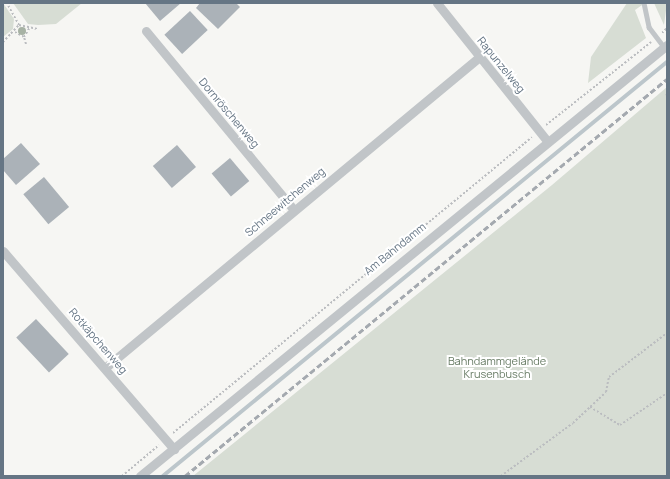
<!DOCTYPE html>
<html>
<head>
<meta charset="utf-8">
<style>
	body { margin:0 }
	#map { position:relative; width:670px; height:479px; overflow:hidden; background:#f6f6f3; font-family:Manrope,sans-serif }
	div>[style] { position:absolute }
	.green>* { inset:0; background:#d7ddd4 }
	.stream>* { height:3.5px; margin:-1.75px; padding:0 1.75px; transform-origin:1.75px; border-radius:1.75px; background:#bcc6cb }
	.building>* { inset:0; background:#abb2b8; transform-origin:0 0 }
	.path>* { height:2px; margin-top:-1px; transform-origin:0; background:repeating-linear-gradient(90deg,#bbbdc0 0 2px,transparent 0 4px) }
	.service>* { height:4.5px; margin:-2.25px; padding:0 2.25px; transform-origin:2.25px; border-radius:2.25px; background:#c1c5c8 }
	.minor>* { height:9px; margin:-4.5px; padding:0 4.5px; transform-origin:4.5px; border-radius:4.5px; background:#c1c5c8 }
	.rail>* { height:3px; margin-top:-1.5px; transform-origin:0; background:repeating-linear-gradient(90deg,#a4a9af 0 6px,transparent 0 9px) }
	.trees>* { width:8px; height:8px; margin:-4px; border-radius:50%; background:#a7b2a4 }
	span { translate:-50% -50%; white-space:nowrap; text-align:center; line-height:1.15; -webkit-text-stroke:4px #fff; paint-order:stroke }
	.street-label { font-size:11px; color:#657584 }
	.park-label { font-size:11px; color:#677b64 }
	.frame { position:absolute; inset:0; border:4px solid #657584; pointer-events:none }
</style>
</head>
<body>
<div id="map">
	<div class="green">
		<i style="clip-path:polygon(3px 3px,14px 19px,13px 29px,3px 37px)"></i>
		<i style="clip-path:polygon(13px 3px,82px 3px,56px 24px,38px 25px,28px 24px)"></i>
		<i style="clip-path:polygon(627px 3px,645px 3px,635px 10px,646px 38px,588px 83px,591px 57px)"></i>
		<i style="clip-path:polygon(654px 3px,667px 3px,664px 25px)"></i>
		<i style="clip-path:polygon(667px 87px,667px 476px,193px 476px,552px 185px)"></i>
	</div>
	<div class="stream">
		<i style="left:163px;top:476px;width:652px;rotate:-39.4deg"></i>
	</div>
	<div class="building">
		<i style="clip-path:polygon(145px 3px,181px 3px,160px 21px)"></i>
		<i style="clip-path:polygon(200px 3px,236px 3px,240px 7px,218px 29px,196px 8px)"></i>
		<i style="left:190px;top:11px;width:26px;height:35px;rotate:47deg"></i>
		<i style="clip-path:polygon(21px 143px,40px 164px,16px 185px,3px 170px,3px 159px)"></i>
		<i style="left:177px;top:145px;width:29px;height:32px;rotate:49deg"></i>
		<i style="left:230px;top:158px;width:30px;height:24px;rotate:50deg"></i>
		<i style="left:44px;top:177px;width:39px;height:27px;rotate:50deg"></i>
		<i style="left:36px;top:319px;width:48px;height:27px;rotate:47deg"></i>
	</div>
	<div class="path">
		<i style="left:19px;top:25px;width:19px;rotate:12deg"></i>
		<i style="left:15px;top:32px;width:10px;rotate:29deg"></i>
		<i style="left:662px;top:33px;width:7px;rotate:-45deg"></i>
		<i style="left:3px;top:42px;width:23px;rotate:-47deg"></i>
		<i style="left:19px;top:25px;width:25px;rotate:-119deg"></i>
		<i style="left:26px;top:44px;width:7px;rotate:-106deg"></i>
		<i style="left:24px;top:37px;width:12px;rotate:-59deg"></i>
		<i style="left:666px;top:94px;width:1px;rotate:45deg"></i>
		<i style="left:546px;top:125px;width:134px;rotate:-38.3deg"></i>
		<i style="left:590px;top:407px;width:35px;rotate:31deg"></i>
		<i style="left:620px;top:425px;width:57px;rotate:-34.2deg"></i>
		<i style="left:173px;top:433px;width:465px;rotate:-39.5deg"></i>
		<i style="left:122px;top:476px;width:48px;rotate:-40deg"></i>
		<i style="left:501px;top:476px;width:89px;rotate:-36.4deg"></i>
		<i style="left:573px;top:423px;width:45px;rotate:-43.2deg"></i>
		<i style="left:606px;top:392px;width:15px;rotate:-79deg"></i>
		<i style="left:609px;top:377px;width:73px;rotate:-37.2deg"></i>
	</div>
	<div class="service">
		<i style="left:644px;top:3px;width:25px;rotate:78deg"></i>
		<i style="left:649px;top:27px;width:25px;rotate:53deg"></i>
	</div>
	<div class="minor">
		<i style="left:437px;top:3px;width:176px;rotate:51.4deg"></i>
		<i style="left:146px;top:31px;width:232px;rotate:50.4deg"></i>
		<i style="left:3px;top:251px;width:262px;rotate:49.2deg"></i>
		<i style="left:106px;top:367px;width:486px;rotate:-39.7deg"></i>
		<i style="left:140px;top:476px;width:681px;rotate:-39.28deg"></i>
	</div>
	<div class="rail">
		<i style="left:185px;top:476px;width:624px;rotate:-39.48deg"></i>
	</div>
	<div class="trees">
		<i style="left:22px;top:31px"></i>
	</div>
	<div class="street-label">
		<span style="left:501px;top:65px;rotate:51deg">Rapunzelweg</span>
		<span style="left:229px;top:113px;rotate:50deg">Dornröschenweg</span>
		<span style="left:285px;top:202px;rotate:-40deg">Schneewitchenweg</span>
		<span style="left:395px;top:249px;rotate:-39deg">Am Bahndamm</span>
		<span style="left:98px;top:341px;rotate:49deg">Rotkäpchenweg</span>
	</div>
	<div class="park-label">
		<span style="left:497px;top:368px">Bahndammgelände<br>Krusenbusch</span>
	</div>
	<div class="frame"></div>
</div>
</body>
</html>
